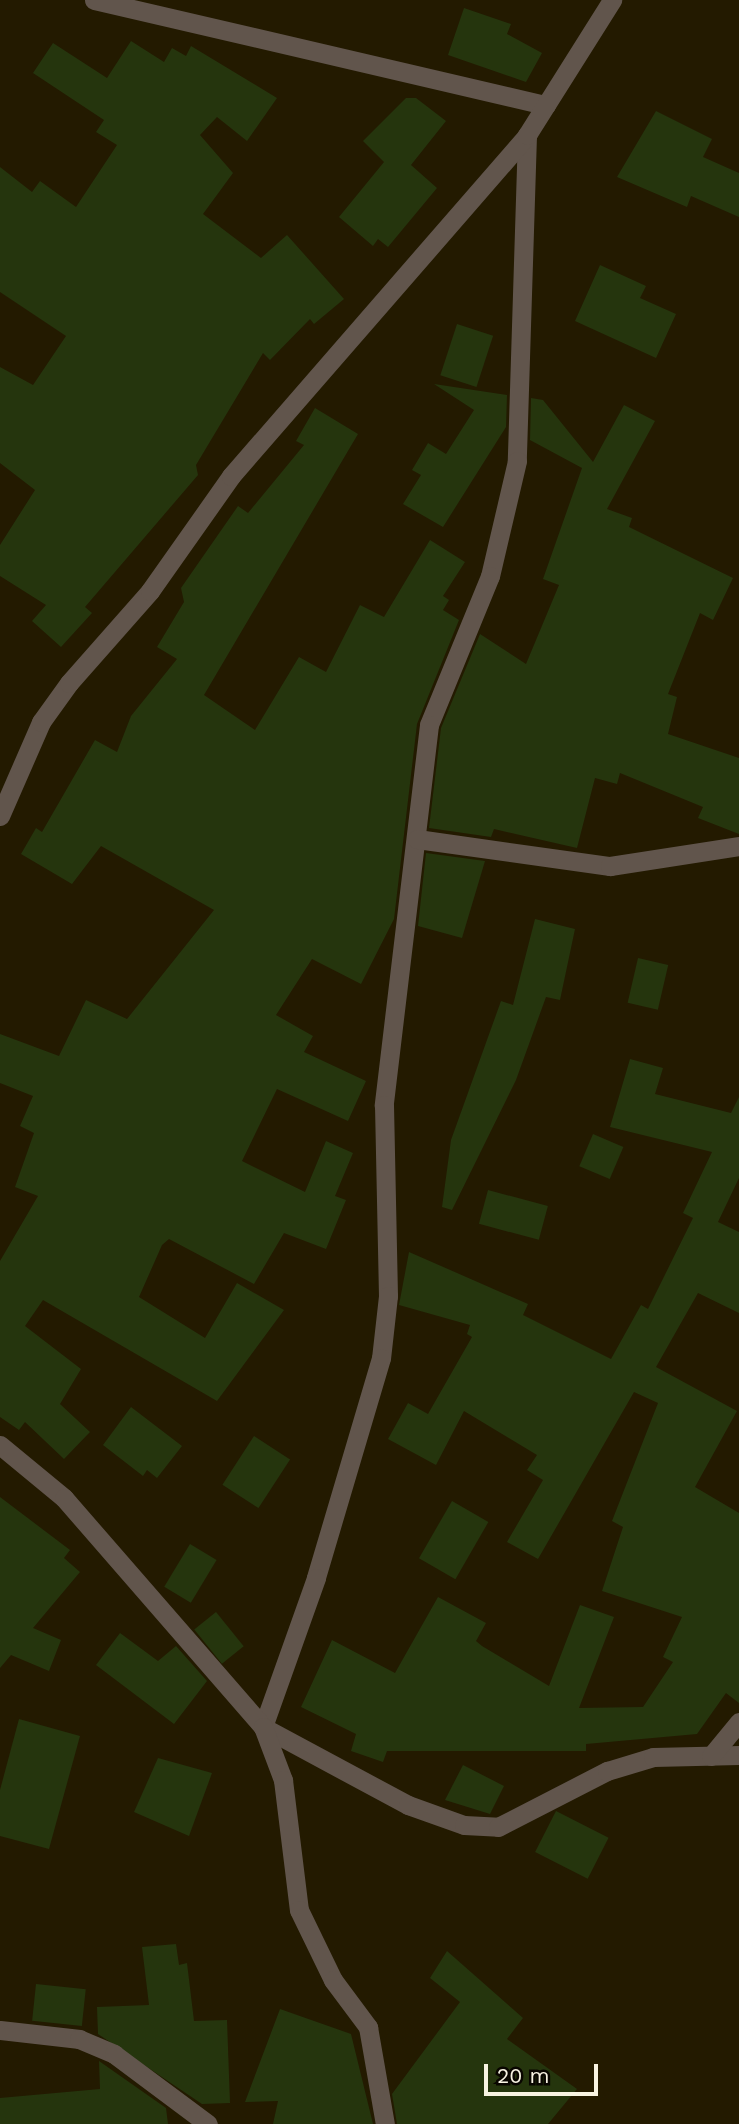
<!DOCTYPE html>
<html>
<head>
<meta charset="utf-8">
<style>
	body { margin:0 }
	#map { position:relative; width:739px; height:2124px; overflow:hidden; background:#231a00; font-family:"Work Sans",sans-serif }
	div>[style] { position:absolute }
	.building>* { inset:0; background:#25350d; transform-origin:0 0 }
	.minor>* { height:19px; margin:-9.5px; padding:0 9.5px; transform-origin:9.5px; border-radius:9.5px; background:#61554c }
	span { translate:-50% -50%; white-space:nowrap; text-align:center; line-height:1.15; -webkit-text-stroke:5px #090600; paint-order:stroke }
	.scale { position:absolute; left:484px; top:2064px; width:114px; height:32px; box-sizing:border-box; border:4px solid #f8f3e2; border-top:0; padding-left:9px; font-size:21px; line-height:24px; white-space:nowrap; color:#f8f3e2; -webkit-text-stroke:5px #090600; paint-order:stroke }
</style>
</head>
<body>
<div id="map">
	<div class="building">
		<i style="clip-path:polygon(464px 8px,511px 24px,507px 34px,542px 53px,526px 82px,448px 55px)"></i>
		<i style="clip-path:polygon(131px 41px,164px 62px,172px 48px,186px 56px,191px 46px,277px 98px,247px 141px,217px 117px,200px 135px,233px 173px,203px 214px,261px 258px,287px 235px,344px 299px,314px 324px,310px 319px,270px 360px,263px 353px,196px 465px,198px 475px,85px 607px,92px 613px,61px 647px,32px 621px,46px 605px,0 576px,0 545px,35px 490px,0 463px,0 367px,33px 385px,66px 336px,0 292px,0 167px,32px 192px,40px 181px,76px 207px,117px 145px,96px 132px,104px 120px,33px 73px,53px 43px,107px 78px)"></i>
		<i style="clip-path:polygon(406px 98px,416px 98px,446px 121px,411px 165px,437px 188px,388px 247px,378px 239px,373px 246px,339px 217px,384px 162px,363px 141px)"></i>
		<i style="clip-path:polygon(656px 111px,712px 139px,703px 157px,739px 173px,739px 217px,691px 196px,687px 207px,617px 177px)"></i>
		<i style="clip-path:polygon(600px 265px,646px 286px,640px 298px,676px 314px,656px 358px,575px 321px)"></i>
		<i style="left:457px;top:324px;width:38px;height:54px;rotate:18deg"></i>
		<i style="clip-path:polygon(434px 384px,507px 395px,506px 427px,443px 527px,403px 504px,421px 475px,412px 470px,428px 443px,446px 454px,474px 410px)"></i>
		<i style="clip-path:polygon(531px 398px,543px 400px,593px 462px,624px 405px,655px 421px,607px 509px,632px 518px,629px 527px,733px 578px,713px 620px,700px 613px,668px 694px,677px 697px,668px 734px,739px 758px,739px 834px,698px 818px,703px 807px,620px 773px,617px 784px,595px 778px,577px 848px,494px 829px,491px 837px,429px 828px,441px 728px,480px 634px,526px 664px,559px 585px,543px 579px,582px 468px,530px 440px)"></i>
		<i style="clip-path:polygon(315px 408px,358px 434px,204px 695px,255px 730px,299px 657px,326px 672px,360px 605px,384px 617px,430px 540px,465px 562px,443px 596px,449px 600px,443px 610px,459px 620px,417px 724px,394px 919px,361px 984px,312px 959px,276px 1015px,313px 1036px,304px 1052px,366px 1081px,348px 1121px,277px 1089px,242px 1161px,305px 1192px,326px 1141px,353px 1153px,335px 1196px,346px 1200px,326px 1249px,284px 1233px,254px 1284px,169px 1239px,162px 1245px,139px 1297px,205px 1338px,237px 1283px,284px 1310px,217px 1401px,43px 1300px,25px 1326px,81px 1369px,60px 1404px,90px 1432px,64px 1459px,25px 1422px,19px 1430px,0 1417px,0 1261px,38px 1196px,15px 1187px,34px 1133px,20px 1126px,33px 1096px,0 1083px,0 1034px,59px 1056px,86px 1000px,127px 1019px,214px 910px,101px 846px,72px 884px,21px 854px,36px 828px,42px 832px,95px 740px,117px 752px,131px 716px,177px 659px,157px 647px,184px 602px,181px 588px,238px 506px,248px 513px,304px 445px,296px 441px)"></i>
		<i style="clip-path:polygon(426px 853px,485px 861px,462px 938px,418px 926px)"></i>
		<i style="clip-path:polygon(535px 919px,575px 929px,560px 1000px,546px 997px,516px 1080px,452px 1210px,442px 1207px,451px 1140px,501px 1001px,513px 1005px)"></i>
		<i style="left:638px;top:958px;width:31px;height:46px;rotate:13deg"></i>
		<i style="clip-path:polygon(630px 1059px,663px 1068px,655px 1094px,731px 1113px,739px 1097px,739px 1178px,718px 1222px,739px 1232px,739px 1313px,698px 1293px,656px 1367px,737px 1411px,695px 1487px,739px 1513px,739px 1703px,726px 1693px,697px 1734px,586px 1744px,586px 1751px,387px 1751px,383px 1762px,351px 1751px,356px 1734px,301px 1707px,332px 1640px,395px 1673px,438px 1597px,486px 1623px,476px 1641px,482px 1646px,549px 1686px,580px 1605px,614px 1617px,579px 1708px,643px 1707px,673px 1662px,663px 1657px,682px 1617px,602px 1591px,623px 1527px,612px 1521px,658px 1403px,634px 1392px,538px 1559px,507px 1542px,543px 1480px,527px 1470px,537px 1455px,464px 1411px,436px 1465px,388px 1439px,408px 1403px,428px 1414px,472px 1337px,467px 1334px,470px 1325px,399px 1305px,409px 1252px,528px 1304px,523px 1315px,611px 1359px,641px 1305px,648px 1309px,693px 1218px,683px 1213px,712px 1152px,610px 1127px)"></i>
		<i style="left:593px;top:1134px;width:33px;height:35px;rotate:23deg"></i>
		<i style="left:488px;top:1190px;width:62px;height:35px;rotate:15deg"></i>
		<i style="clip-path:polygon(131px 1407px,182px 1446px,157px 1478px,147px 1470px,143px 1476px,103px 1445px)"></i>
		<i style="left:254px;top:1436px;width:43px;height:58px;rotate:33deg"></i>
		<i style="clip-path:polygon(0 1497px,70px 1550px,64px 1558px,80px 1572px,33px 1628px,61px 1640px,49px 1671px,11px 1655px,0 1668px)"></i>
		<i style="left:452px;top:1501px;width:42px;height:66px;rotate:30deg"></i>
		<i style="left:190px;top:1544px;width:31px;height:50px;rotate:31deg"></i>
		<i style="left:216px;top:1612px;width:44px;height:28px;rotate:51deg"></i>
		<i style="clip-path:polygon(120px 1633px,158px 1661px,176px 1646px,207px 1681px,174px 1724px,96px 1665px)"></i>
		<i style="clip-path:polygon(19px 1719px,80px 1736px,49px 1849px,0 1836px,0 1790px)"></i>
		<i style="clip-path:polygon(158px 1758px,212px 1773px,189px 1836px,134px 1812px)"></i>
		<i style="clip-path:polygon(463px 1765px,504px 1786px,490px 1814px,445px 1800px)"></i>
		<i style="left:556px;top:1811px;width:59px;height:46px;rotate:27deg"></i>
		<i style="clip-path:polygon(176px 1944px,179px 1965px,187px 1963px,194px 2021px,227px 2020px,230px 2103px,202px 2104px,98px 2034px,97px 2007px,149px 2005px,142px 1947px)"></i>
		<i style="clip-path:polygon(447px 1951px,523px 2018px,507px 2039px,577px 2089px,548px 2124px,397px 2124px,392px 2094px,460px 2002px,430px 1978px)"></i>
		<i style="left:36px;top:1984px;width:50px;height:37px;rotate:6deg"></i>
		<i style="clip-path:polygon(280px 2009px,351px 2034px,373px 2124px,273px 2124px,278px 2101px,245px 2102px)"></i>
		<i style="clip-path:polygon(99px 2061px,166px 2108px,168px 2124px,0 2124px,0 2098px,100px 2089px)"></i>
	</div>
	<div class="minor">
		<i style="left:94px;top:0;width:464px;rotate:13.1deg"></i>
		<i style="left:527px;top:135px;width:326px;rotate:91.8deg"></i>
		<i style="left:517px;top:461px;width:118px;rotate:103.2deg"></i>
		<i style="left:490px;top:576px;width:161px;rotate:112.3deg"></i>
		<i style="left:429px;top:725px;width:383px;rotate:96.8deg"></i>
		<i style="left:384px;top:1105px;width:191px;rotate:88.8deg"></i>
		<i style="left:388px;top:1296px;width:62px;rotate:96.4deg"></i>
		<i style="left:381px;top:1358px;width:229px;rotate:106.5deg"></i>
		<i style="left:316px;top:1578px;width:158px;rotate:109.6deg"></i>
		<i style="left:263px;top:1727px;width:165px;rotate:28.3deg"></i>
		<i style="left:408px;top:1805px;width:59px;rotate:19.7deg"></i>
		<i style="left:464px;top:1825px;width:34px;rotate:3deg"></i>
		<i style="left:498px;top:1827px;width:123px;rotate:-27.2deg"></i>
		<i style="left:607px;top:1771px;width:48px;rotate:-16.9deg"></i>
		<i style="left:653px;top:1757px;width:86px;rotate:-1.3deg"></i>
		<i style="left:0;top:816px;width:103px;rotate:-66.4deg"></i>
		<i style="left:41px;top:722px;width:48px;rotate:-54.3deg"></i>
		<i style="left:69px;top:683px;width:123px;rotate:-48.6deg"></i>
		<i style="left:150px;top:591px;width:141px;rotate:-54.8deg"></i>
		<i style="left:231px;top:476px;width:452px;rotate:-49deg"></i>
		<i style="left:527px;top:135px;width:160px;rotate:-57.8deg"></i>
		<i style="left:417px;top:839px;width:195px;rotate:8deg"></i>
		<i style="left:610px;top:866px;width:131px;rotate:-8.8deg"></i>
		<i style="left:0;top:1445px;width:83px;rotate:39.6deg"></i>
		<i style="left:64px;top:1498px;width:303px;rotate:49deg"></i>
		<i style="left:263px;top:1727px;width:57px;rotate:69.3deg"></i>
		<i style="left:283px;top:1780px;width:131px;rotate:83deg"></i>
		<i style="left:299px;top:1910px;width:78px;rotate:64.1deg"></i>
		<i style="left:333px;top:1980px;width:59px;rotate:53.3deg"></i>
		<i style="left:368px;top:2027px;width:98px;rotate:80.1deg"></i>
		<i style="left:711px;top:1756px;width:44px;rotate:-50.5deg"></i>
		<i style="left:0;top:2030px;width:80px;rotate:6.5deg"></i>
		<i style="left:79px;top:2039px;width:38px;rotate:23deg"></i>
		<i style="left:114px;top:2054px;width:117px;rotate:36.7deg"></i>
	</div>
	<div class="scale">20 m</div>
</div>
</body>
</html>
